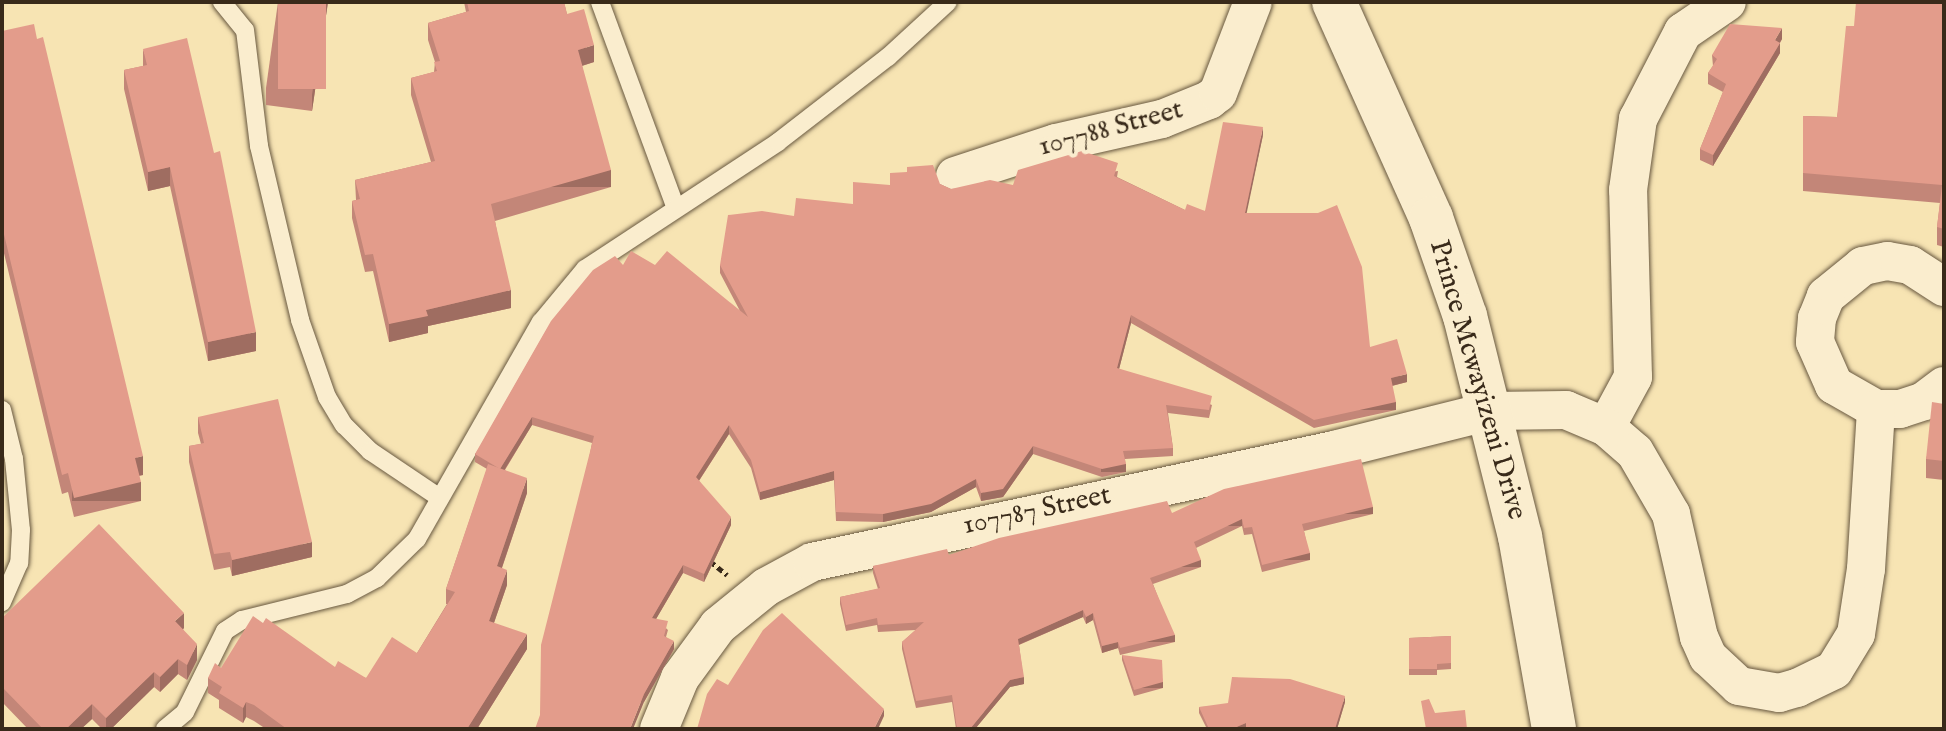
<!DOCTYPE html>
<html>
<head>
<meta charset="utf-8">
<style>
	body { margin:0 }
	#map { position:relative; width:1946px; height:731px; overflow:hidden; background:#f7e4b3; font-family:"IM FELL English",serif }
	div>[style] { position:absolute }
	.path>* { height:5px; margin-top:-2.5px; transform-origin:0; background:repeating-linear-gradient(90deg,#392a1a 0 6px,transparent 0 10px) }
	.roads { filter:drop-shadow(0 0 2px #685840) drop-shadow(0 0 2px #685840) }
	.service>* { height:18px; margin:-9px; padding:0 9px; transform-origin:9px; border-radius:9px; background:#faedce }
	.minor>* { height:38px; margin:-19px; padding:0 19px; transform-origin:19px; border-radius:19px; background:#faedce }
	.tertiary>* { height:44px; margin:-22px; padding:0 22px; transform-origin:22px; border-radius:22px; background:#faedce }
	.wall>* { inset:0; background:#c38678 }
	.shaded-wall>* { inset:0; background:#9f6d61; transform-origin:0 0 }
	.building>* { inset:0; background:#e39c8b; transform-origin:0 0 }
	span { translate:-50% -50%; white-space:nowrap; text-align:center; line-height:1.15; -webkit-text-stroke:8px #faedce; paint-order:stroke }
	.street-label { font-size:28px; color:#392a1a }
	.frame { position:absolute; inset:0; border:4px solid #392a1a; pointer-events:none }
</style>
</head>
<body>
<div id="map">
	<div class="path">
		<i style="left:710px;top:561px;width:22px;rotate:39deg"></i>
	</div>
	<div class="roads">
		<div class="service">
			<i style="left:222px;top:2px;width:36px;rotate:51deg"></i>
			<i style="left:245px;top:30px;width:117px;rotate:83.1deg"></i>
			<i style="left:259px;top:146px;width:179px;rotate:76.7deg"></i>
			<i style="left:300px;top:320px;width:82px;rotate:70.7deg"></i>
			<i style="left:327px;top:397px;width:33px;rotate:59deg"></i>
			<i style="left:344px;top:425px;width:37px;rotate:45deg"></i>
			<i style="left:370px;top:451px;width:84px;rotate:33.9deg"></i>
			<i style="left:600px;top:2px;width:217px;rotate:69.8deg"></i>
			<i style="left:2px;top:410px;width:50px;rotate:76.2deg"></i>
			<i style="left:14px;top:459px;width:71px;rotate:84.4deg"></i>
			<i style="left:21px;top:530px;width:33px;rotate:93deg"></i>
			<i style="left:19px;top:563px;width:43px;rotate:113.6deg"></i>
			<i style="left:165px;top:729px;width:26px;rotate:-40deg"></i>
			<i style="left:185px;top:712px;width:90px;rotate:-63.7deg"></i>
			<i style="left:225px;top:631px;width:20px;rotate:-33deg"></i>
			<i style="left:242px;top:620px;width:108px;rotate:-13.9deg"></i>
			<i style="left:347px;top:594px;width:34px;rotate:-28deg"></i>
			<i style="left:377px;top:578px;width:56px;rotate:-44.3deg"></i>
			<i style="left:417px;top:539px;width:250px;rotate:-60.3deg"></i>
			<i style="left:541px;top:322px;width:69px;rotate:-50.3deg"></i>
			<i style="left:585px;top:269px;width:231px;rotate:-33.3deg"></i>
			<i style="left:778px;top:142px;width:139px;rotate:-37.7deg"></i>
			<i style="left:888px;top:57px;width:81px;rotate:-42.5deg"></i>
		</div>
		<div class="minor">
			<i style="left:955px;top:176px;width:106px;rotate:-18.1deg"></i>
			<i style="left:1056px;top:143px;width:109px;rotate:-12.8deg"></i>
			<i style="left:1162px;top:119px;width:51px;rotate:-22deg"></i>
			<i style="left:1209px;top:100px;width:11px;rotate:-38deg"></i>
			<i style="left:1218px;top:93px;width:97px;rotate:-69deg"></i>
			<i style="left:1944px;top:287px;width:40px;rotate:-147.1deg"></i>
			<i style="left:1910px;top:265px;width:23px;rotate:-170deg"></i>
			<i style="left:1887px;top:261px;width:25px;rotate:168deg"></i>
			<i style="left:1863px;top:266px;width:48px;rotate:141deg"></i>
			<i style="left:1826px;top:296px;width:24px;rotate:112deg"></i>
			<i style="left:1817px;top:318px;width:24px;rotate:95deg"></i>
			<i style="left:1815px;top:342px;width:47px;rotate:66.2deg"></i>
			<i style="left:1834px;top:385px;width:48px;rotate:29.7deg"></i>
			<i style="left:1876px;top:409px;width:24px"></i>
			<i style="left:1900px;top:409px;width:25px;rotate:-18deg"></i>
			<i style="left:1924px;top:401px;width:25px;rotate:-37deg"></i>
			<i style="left:1606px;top:427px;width:57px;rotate:-61.6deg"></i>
			<i style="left:1633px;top:377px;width:187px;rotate:-91.5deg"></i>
			<i style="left:1628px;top:190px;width:72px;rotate:-82deg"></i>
			<i style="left:1638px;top:119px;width:98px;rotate:-62.7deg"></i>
			<i style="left:1683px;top:32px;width:53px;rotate:-34.3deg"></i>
			<i style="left:659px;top:729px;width:55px;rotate:-67.6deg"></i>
			<i style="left:680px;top:678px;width:64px;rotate:-53.8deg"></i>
			<i style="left:718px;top:626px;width:62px;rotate:-39.1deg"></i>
			<i style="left:766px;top:587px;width:52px;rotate:-28.5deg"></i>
			<i style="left:812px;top:562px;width:534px;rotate:-12.11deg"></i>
			<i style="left:1334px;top:450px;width:162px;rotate:-14deg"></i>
			<i style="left:1491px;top:411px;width:75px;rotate:-0.8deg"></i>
			<i style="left:1566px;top:410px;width:43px;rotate:23deg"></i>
			<i style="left:1606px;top:427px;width:38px;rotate:41deg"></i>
			<i style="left:1635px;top:452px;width:72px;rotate:59.9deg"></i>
			<i style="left:1671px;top:514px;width:126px;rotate:77.2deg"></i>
			<i style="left:1699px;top:637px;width:22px;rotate:66deg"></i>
			<i style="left:1708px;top:657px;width:42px;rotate:43.1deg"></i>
			<i style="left:1739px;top:686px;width:41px;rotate:9.9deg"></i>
			<i style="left:1779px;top:693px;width:19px;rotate:-16deg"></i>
			<i style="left:1797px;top:688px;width:41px;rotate:-25.9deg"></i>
			<i style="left:1834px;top:670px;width:42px;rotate:-58.6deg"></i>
			<i style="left:1856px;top:634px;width:66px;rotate:-81.3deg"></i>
			<i style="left:1866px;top:569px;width:160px;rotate:-86.4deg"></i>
		</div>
		<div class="tertiary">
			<i style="left:1334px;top:2px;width:237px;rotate:65.8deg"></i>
			<i style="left:1431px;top:218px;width:104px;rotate:70.9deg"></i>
			<i style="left:1465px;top:316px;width:227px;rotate:76deg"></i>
			<i style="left:1520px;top:536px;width:196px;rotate:80deg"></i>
		</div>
	</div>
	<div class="wall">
		<i style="clip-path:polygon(278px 2px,328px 2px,312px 111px,266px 105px,266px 88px)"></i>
		<i style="clip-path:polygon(464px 2px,564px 2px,567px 14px,594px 62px,582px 66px,611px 187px,495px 221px,511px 308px,428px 326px,428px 333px,389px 342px,373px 271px,365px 272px,352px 218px,352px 201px,356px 200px,355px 180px,431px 162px,411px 95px,411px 78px,434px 72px,435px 62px,428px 40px,428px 23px,466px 12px)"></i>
		<i style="clip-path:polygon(1944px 2px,1944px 247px,1937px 245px,1937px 227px,1940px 203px,1803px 191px,1803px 116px,1837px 117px,1854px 26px)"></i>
		<i style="clip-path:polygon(2px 31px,143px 475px,139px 476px,141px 501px,74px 517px,68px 492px,62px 494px,2px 245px)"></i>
		<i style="clip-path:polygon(1782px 39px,1780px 43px,1780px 53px,1713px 166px,1700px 160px,1700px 149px,1723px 92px,1708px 84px,1708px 73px,1713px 66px,1712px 55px)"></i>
		<i style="clip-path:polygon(143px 49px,256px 351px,208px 361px,170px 186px,148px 191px,124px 89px,124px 70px,143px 66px)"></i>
		<i style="clip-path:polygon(1263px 135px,1246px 213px,1370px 347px,1407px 382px,1392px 386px,1396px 410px,1314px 428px,1131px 323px,1119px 369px,1212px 405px,1209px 418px,1168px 413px,1173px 448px,1173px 456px,1125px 459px,1126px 472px,1102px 477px,1033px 454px,1003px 497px,981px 501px,976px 487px,931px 512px,883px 522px,836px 521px,834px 480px,760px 500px,751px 468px,729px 434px,699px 481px,731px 525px,704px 582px,683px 573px,656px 619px,668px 630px,666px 637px,674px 649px,644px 702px,540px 715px,592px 443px,532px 425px,505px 470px,527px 493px,502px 568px,507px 585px,494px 623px,527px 649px,477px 729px,266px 729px,254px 721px,246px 717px,243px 723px,219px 708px,219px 700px,208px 693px,208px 678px,221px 668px,335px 667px,366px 678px,417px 653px,447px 604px,446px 604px,446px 589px,487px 469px,475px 462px,475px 454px,623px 265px,655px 265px,740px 311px,720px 273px,720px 265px,794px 216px,853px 204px,890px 185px,940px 184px,951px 189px,1013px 185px,1118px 171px,1117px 177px,1185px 210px,1205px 211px)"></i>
		<i style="clip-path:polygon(1944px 404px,1944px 480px,1926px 478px,1926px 459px)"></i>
		<i style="clip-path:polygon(198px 417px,312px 557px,232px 576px,230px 567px,214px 570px,189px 462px,189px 446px,201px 444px,198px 433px)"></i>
		<i style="clip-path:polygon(1172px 513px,1373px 514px,1304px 531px,1310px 560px,1262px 572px,1252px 534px,1244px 535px,1242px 526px,1196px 548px,1201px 567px,1153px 584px,1175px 642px,1120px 655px,1118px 648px,1102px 653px,1093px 620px,1086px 624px,1083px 617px,1019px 645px,1024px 684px,1010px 687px,975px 729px,956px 729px,952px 702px,916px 708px,902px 649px,902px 642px,916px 630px,878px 632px,877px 625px,846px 631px,840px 604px,840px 597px,878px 589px,873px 573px,873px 566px,949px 555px)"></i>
		<i style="clip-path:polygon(2px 618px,184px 628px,183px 629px,197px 660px,187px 680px,178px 674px,160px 692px,154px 687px,111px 729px,102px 729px,92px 719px,81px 729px,28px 729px,2px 702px)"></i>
		<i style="clip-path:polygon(1451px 636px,1451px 669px,1437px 670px,1437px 675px,1409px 675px,1409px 638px)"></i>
		<i style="clip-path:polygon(1122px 655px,1163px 688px,1134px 696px,1122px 660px)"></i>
		<i style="clip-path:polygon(1345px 702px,1337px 729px,1207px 729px,1199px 713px,1199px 707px)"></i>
	</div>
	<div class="shaded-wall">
		<i style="clip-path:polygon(326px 2px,328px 2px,312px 111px,312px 95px)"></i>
		<i style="clip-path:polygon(1782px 28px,1782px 39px,1775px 50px,1775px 40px)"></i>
		<i style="clip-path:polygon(1780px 43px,1780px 53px,1713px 166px,1713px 155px)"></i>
		<i style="clip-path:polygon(594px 45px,594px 62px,578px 67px,578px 50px)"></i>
		<i style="clip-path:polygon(1263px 127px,1263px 135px,1245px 221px,1245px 213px)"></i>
		<i style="clip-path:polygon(170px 167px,170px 186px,148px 191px,148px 172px)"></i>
		<i style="left:611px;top:170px;width:17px;height:125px;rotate:90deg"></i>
		<i style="clip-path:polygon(511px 290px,511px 308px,428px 326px,428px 333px,389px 342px,389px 324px,426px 310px)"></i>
		<i style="clip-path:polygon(1131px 315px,1131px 323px,1117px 377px,1117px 368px)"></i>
		<i style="clip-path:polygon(256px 332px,256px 351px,208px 361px,208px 342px)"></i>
		<i style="clip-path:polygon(1407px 374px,1407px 382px,1391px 386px,1391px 378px)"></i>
		<i style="left:1396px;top:402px;width:8px;height:84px;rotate:90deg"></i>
		<i style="clip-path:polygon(532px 417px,532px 425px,500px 477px,500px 469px)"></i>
		<i style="clip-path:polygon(729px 425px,729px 434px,696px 485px,696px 477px)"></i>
		<i style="clip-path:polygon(1033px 446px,1033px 454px,1003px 497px,981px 501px,981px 493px)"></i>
		<i style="clip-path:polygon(143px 456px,143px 475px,135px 476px,135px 458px)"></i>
		<i style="left:1126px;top:464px;width:8px;height:25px;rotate:90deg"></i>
		<i style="clip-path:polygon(834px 471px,834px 480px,760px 500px,760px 492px)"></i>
		<i style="clip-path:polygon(527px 478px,527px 493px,497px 582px,497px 566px)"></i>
		<i style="clip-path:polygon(976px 479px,976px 487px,931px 512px,883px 522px,883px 514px)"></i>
		<i style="left:141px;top:482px;width:19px;height:69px;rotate:90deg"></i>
		<i style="left:1373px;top:507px;width:7px;height:73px;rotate:90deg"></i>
		<i style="clip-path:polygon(731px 517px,731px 525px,704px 582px,704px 574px)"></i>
		<i style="left:1242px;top:519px;width:7px;height:53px;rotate:90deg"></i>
		<i style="clip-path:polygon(312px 542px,312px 557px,232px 576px,232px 560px)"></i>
		<i style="left:1310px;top:553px;width:7px;height:49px;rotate:90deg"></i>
		<i style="left:1201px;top:560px;width:7px;height:54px;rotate:90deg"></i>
		<i style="clip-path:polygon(683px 565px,683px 573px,652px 626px,652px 618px)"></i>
		<i style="clip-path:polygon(507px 570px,507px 585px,489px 637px,489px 621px)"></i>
		<i style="clip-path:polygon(1083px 610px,1083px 617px,1018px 645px,1018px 639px)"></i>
		<i style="clip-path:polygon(184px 613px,184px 628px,175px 637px,175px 621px)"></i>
		<i style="clip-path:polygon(1093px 613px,1093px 620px,1086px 624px,1086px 617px)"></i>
		<i style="clip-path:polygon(527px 634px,527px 649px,477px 729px,467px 729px)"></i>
		<i style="left:1175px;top:635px;width:7px;height:57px;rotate:90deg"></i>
		<i style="clip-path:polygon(674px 641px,674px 649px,644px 702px,633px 729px,630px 729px,644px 694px)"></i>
		<i style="clip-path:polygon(1118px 642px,1118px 648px,1102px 653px,1102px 646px)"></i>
		<i style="clip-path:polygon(197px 644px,197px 660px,187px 680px,187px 665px)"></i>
		<i style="clip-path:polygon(178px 659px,178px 674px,160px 692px,160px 677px)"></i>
		<i style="clip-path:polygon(154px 672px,154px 687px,111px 729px,106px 729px,106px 718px)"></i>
		<i style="clip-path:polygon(1024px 677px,1024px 684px,1010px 687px,975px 729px,970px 729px,1010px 680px)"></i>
		<i style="left:1163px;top:682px;width:6px;height:30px;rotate:90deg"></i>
		<i style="clip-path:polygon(1345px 696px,1345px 702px,1337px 729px,1335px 729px)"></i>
		<i style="clip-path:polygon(246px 702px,246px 717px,243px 723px,243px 708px)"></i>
		<i style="clip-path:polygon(92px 704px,92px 719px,81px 729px,66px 729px)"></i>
		<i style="clip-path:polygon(884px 709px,884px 716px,878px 729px,874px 729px)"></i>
		<i style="clip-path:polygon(1246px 723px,1246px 729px,1232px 729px)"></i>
	</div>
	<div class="building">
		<i style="left:278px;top:2px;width:48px;height:87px"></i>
		<i style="clip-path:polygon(467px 2px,564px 2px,567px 14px,584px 9px,594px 45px,578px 50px,611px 170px,491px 204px,511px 290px,426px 310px,428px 316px,389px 324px,373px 254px,365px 255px,352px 201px,360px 199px,355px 180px,435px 161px,411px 78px,437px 71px,434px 62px,440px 61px,428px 23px,469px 11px)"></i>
		<i style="clip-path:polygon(1856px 2px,1944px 2px,1944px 229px,1937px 227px,1942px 185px,1803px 173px,1803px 116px,1837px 117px,1846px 26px,1854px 26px)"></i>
		<i style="clip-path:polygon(34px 24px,37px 39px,43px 37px,143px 456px,135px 458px,141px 482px,74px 498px,68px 473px,62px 475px,2px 226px,2px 31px)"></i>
		<i style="clip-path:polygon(1730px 24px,1782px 28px,1775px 40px,1780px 43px,1713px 155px,1700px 149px,1726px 84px,1708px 73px,1717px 59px,1712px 55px)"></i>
		<i style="clip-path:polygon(187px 38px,214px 153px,220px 151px,256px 332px,208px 342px,170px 167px,148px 172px,124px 70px,147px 65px,143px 49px)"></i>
		<i style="clip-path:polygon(1223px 122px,1263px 127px,1245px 213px,1318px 213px,1337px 205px,1362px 267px,1370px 347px,1397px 339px,1407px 374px,1391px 378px,1396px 402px,1314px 420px,1131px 315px,1117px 368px,1212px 396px,1209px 410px,1166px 405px,1173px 448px,1123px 451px,1126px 464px,1102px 469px,1033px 446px,1003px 489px,981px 493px,976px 479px,931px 504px,883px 514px,836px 512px,834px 471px,760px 492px,751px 460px,729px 425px,696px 477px,731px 517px,704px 574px,683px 565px,652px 618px,668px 621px,664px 636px,674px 641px,644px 694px,630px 729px,535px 729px,540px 715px,541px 645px,594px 436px,532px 417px,500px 469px,475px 454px,551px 321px,593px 270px,615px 256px,623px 265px,631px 251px,655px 265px,667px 251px,748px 317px,720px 265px,728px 215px,762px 211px,794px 216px,796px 198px,853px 204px,853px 182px,890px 185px,890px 173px,907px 172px,907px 167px,933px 165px,940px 184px,951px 189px,990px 180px,1013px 185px,1018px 170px,1082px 151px,1118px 163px,1114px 176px,1185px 210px,1187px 204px,1205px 211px)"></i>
		<i style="clip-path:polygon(278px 399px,312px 542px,232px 560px,230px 552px,214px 554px,189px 446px,204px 443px,198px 417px)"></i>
		<i style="clip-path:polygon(1932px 402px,1944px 404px,1944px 461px,1926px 459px)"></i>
		<i style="clip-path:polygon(1361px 459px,1373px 507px,1302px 524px,1310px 553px,1262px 565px,1252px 527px,1244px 528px,1242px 519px,1194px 542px,1201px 560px,1150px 578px,1175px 635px,1120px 648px,1118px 642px,1102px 646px,1093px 613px,1086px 617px,1083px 610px,1018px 639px,1024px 677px,1010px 680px,970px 729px,957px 729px,952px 695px,916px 701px,902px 642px,924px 622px,878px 625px,877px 618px,846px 625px,840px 597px,880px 588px,873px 566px,947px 549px,949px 555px,999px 538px,1167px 501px,1172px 513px,1224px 489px)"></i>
		<i style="clip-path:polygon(488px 464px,527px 478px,497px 566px,507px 570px,489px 621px,527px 634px,467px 729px,287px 729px,254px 705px,246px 702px,243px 708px,219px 693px,222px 687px,208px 678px,215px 663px,221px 668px,253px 616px,263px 623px,266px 618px,335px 667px,338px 661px,366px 678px,392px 637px,417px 653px,455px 592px,446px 589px)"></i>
		<i style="clip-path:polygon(99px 524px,184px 613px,175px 621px,197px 644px,187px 665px,178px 659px,160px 677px,154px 672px,106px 718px,92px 704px,66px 729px,43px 729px,2px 687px,2px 618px)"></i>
		<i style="clip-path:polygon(782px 613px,884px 709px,874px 729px,697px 729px,707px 694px,717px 679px,728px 685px,763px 630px)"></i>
		<i style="clip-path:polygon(1451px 636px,1451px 663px,1437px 664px,1437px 669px,1409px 669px,1409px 638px)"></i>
		<i style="clip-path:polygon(1122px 655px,1162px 660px,1163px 682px,1134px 690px)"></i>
		<i style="clip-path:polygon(1232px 677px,1290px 679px,1345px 696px,1335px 729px,1246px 729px,1246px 723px,1232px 729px,1209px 729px,1199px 707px,1228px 703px)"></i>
		<i style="clip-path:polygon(1429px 699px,1435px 713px,1465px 710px,1467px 729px,1426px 729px,1421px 701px)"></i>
	</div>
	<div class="street-label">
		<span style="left:1111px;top:129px;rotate:-15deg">107788 Street</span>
		<span style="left:1477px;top:380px;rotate:74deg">Prince Mcwayizeni Drive</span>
		<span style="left:1037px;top:511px;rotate:-12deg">107787 Street</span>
	</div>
	<div class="frame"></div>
</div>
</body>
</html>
